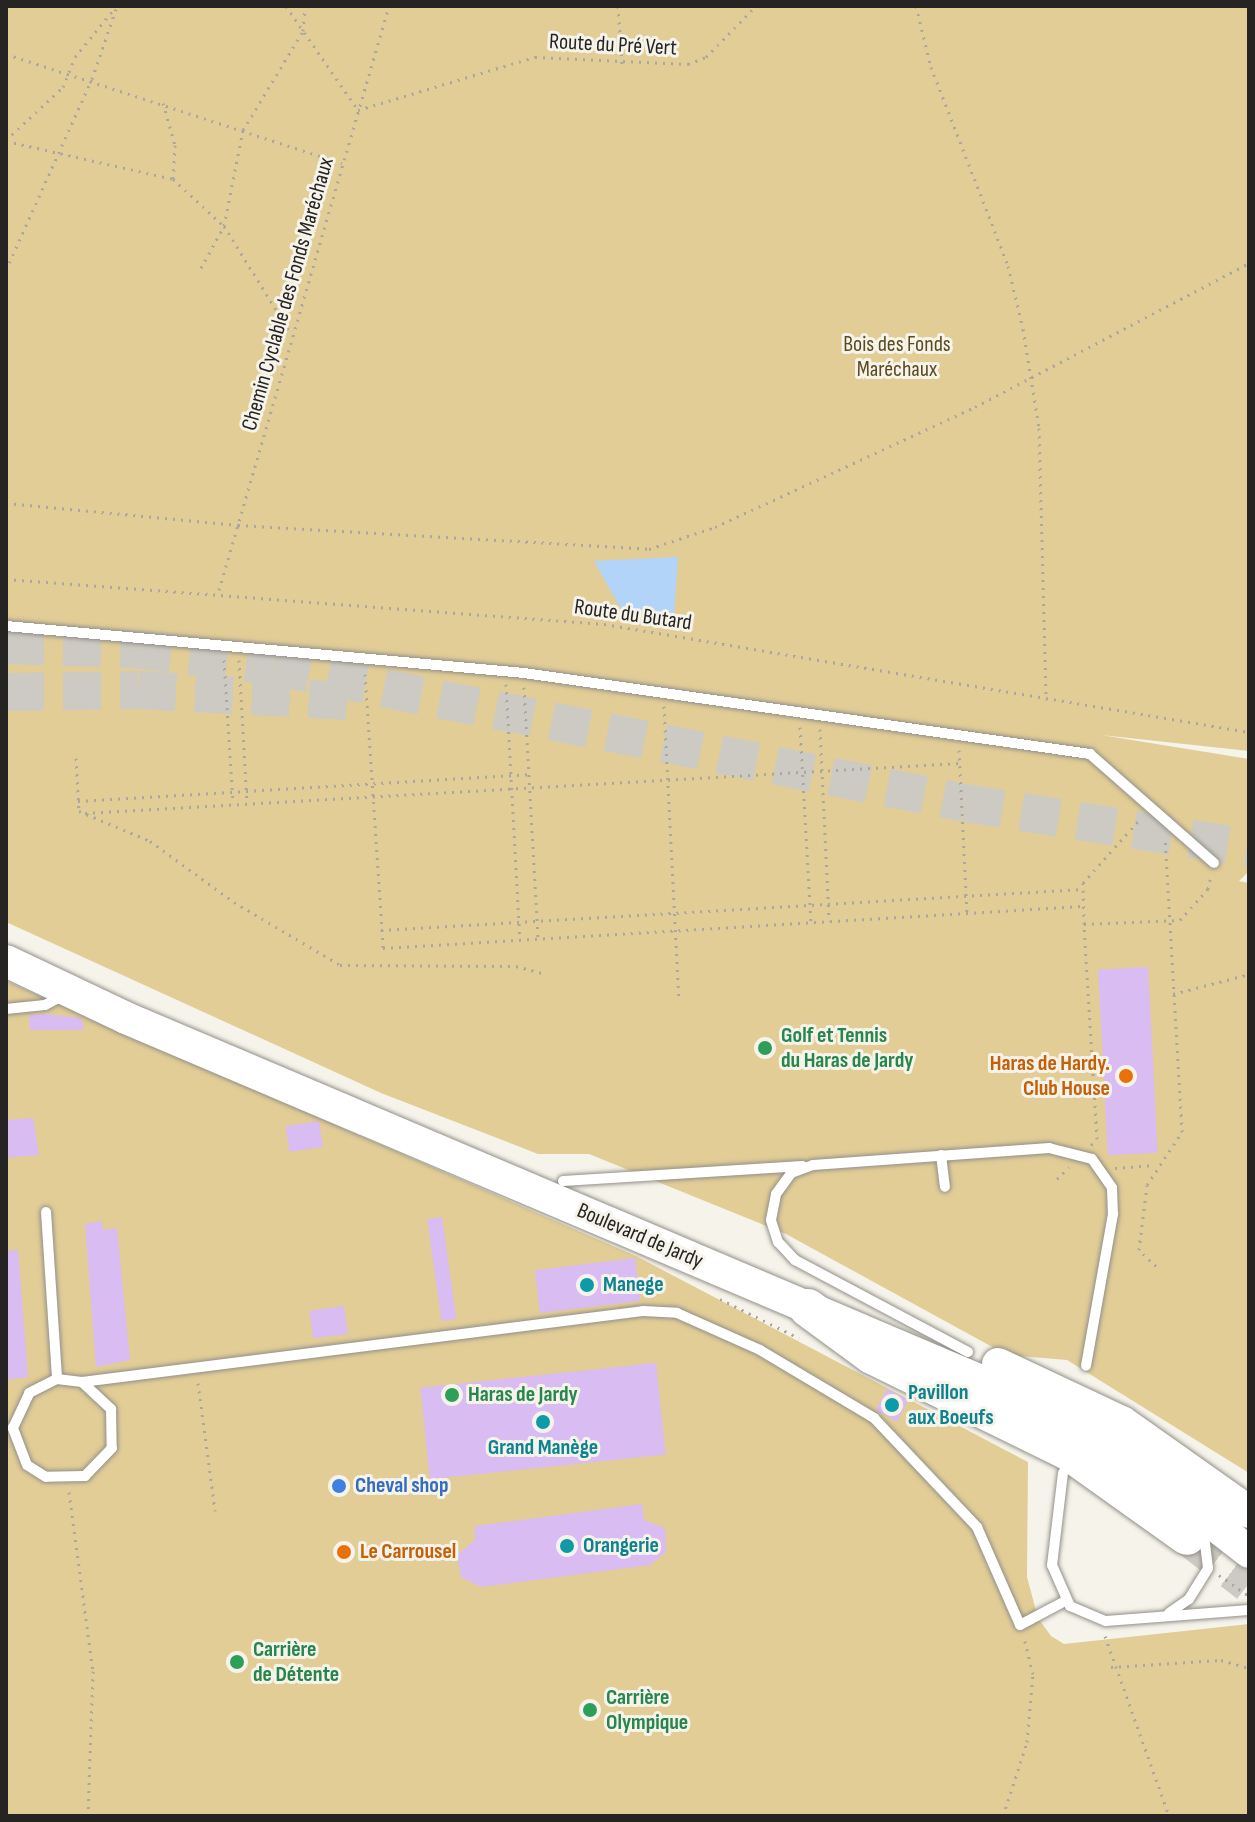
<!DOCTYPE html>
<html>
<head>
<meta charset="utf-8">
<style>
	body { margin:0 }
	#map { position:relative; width:1255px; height:1822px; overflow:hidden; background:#f6f3eb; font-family:"Sofia Sans Condensed",sans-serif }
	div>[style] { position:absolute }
	.green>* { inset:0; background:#e2cd97 }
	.water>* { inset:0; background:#b1d4f8 }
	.building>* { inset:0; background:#d9bcf1; transform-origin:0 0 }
	.motorway-tunnel>* { height:38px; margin-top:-19px; transform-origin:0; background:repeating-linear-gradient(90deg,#cccac3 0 38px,transparent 0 57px) }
	.path>* { height:3px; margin-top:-1.5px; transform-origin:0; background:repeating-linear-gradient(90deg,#aaa7a2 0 2px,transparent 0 8px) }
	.roads { filter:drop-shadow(0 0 2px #929088) drop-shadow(0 0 2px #929088) }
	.service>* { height:10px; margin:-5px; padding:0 5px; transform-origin:5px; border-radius:5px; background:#fff }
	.primary>* { height:32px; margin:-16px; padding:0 16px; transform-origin:16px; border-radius:16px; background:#fff }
	.motorway>* { height:38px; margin:-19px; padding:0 19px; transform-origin:19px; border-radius:19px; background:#fff }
	.dots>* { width:22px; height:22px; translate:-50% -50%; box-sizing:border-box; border:4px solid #f6f3eb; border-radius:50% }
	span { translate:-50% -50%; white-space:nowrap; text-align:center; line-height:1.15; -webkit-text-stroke:6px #f6f3eb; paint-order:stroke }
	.street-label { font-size:22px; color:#262422 }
	.park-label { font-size:22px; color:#5a4a1d }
	.leisure-label { font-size:22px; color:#27864d; font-weight:700 }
	.left { translate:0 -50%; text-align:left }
	.food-label { font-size:22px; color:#c56008; font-weight:700 }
	.right { translate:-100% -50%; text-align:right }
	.culture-label { font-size:22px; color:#0d838f; font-weight:700 }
	.shop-label { font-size:22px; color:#366cbe; font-weight:700 }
	.frame { position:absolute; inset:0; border:8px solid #262422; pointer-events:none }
</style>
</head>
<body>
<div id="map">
	<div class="green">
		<i style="clip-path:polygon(6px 6px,1249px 6px,1249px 751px,1101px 735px,1249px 759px,1249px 871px,1239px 881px,1249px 883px,1249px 1473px,1067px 1360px,1007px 1355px,786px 1234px,589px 1154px,538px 1154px,381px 1093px,6px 922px)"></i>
		<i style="clip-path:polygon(6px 981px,636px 1256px,1028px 1462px,1027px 1577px,1038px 1618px,1051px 1636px,1064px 1644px,1249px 1624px,1249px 1816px,6px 1816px)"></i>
	</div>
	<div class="water">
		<i style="clip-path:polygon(678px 557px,674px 615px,621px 609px,594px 561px)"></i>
	</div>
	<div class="building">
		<i style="left:1148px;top:967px;width:186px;height:50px;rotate:87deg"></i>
		<i style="clip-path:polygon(46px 1014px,81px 1018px,84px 1030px,30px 1030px,29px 1015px)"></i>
		<i style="clip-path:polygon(33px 1118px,39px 1155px,6px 1158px,6px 1120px)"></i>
		<i style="left:319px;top:1121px;width:26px;height:34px;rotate:81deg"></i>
		<i style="left:442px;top:1217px;width:103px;height:15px;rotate:82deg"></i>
		<i style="clip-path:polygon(102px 1221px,103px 1230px,117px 1228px,130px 1360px,96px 1367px,85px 1224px)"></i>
		<i style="clip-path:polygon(18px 1250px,28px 1377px,6px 1380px,6px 1251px)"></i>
		<i style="left:635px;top:1258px;width:43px;height:101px;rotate:83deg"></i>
		<i style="left:344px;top:1306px;width:28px;height:35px;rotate:82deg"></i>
		<i style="left:656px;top:1363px;width:92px;height:237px;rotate:84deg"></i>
		<i style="left:887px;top:1389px;width:24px;height:24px;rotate:28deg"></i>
		<i style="clip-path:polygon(642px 1504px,644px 1520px,665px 1528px,666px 1552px,650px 1565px,481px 1587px,461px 1577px,457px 1555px,475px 1540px,475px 1526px)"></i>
	</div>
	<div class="motorway-tunnel">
		<i style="left:6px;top:645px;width:127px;rotate:1.8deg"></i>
		<i style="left:133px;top:649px;width:140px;rotate:7deg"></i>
		<i style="left:272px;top:666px;width:706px;rotate:11.18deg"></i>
		<i style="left:965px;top:803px;width:288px;rotate:9deg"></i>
		<i style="left:6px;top:692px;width:132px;rotate:-0.9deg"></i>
		<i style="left:138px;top:690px;width:213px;rotate:3deg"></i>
		<i style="left:1187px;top:1536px;width:78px;rotate:37.7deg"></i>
	</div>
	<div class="path">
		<i style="left:286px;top:6px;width:126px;rotate:55.3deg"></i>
		<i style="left:358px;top:110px;width:185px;rotate:-16.7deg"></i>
		<i style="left:535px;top:57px;width:153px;rotate:2.6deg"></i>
		<i style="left:688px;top:64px;width:19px;rotate:-21deg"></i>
		<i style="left:706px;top:57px;width:71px;rotate:-45.6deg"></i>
		<i style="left:618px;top:6px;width:59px;rotate:86.1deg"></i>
		<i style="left:916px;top:6px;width:63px;rotate:76.2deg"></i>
		<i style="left:931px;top:67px;width:213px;rotate:68.8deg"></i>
		<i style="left:1008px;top:266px;width:65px;rotate:76.6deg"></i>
		<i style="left:1023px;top:329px;width:100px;rotate:80.8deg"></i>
		<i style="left:1039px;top:428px;width:272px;rotate:88.5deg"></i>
		<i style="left:6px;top:54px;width:353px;rotate:18deg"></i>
		<i style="left:163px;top:103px;width:44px;rotate:74.1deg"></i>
		<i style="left:175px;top:145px;width:34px;rotate:93deg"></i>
		<i style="left:173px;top:179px;width:69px;rotate:42.7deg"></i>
		<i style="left:224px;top:226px;width:125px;rotate:58.1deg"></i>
		<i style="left:6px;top:140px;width:78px;rotate:-42.9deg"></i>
		<i style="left:63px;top:87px;width:32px;rotate:-68deg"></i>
		<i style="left:75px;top:57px;width:62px;rotate:-50.9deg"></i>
		<i style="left:6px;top:141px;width:171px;rotate:12.8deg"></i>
		<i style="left:201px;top:268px;width:48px;rotate:-61.3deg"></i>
		<i style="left:224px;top:226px;width:98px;rotate:-78.8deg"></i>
		<i style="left:243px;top:130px;width:116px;rotate:-58.8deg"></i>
		<i style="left:303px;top:31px;width:25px;rotate:-85deg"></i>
		<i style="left:6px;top:270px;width:209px;rotate:-65.8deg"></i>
		<i style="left:92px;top:79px;width:77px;rotate:-71.1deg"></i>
		<i style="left:6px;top:503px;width:233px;rotate:5.4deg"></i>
		<i style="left:238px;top:525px;width:412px;rotate:3.3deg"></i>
		<i style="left:649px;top:549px;width:70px;rotate:-18.4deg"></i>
		<i style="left:715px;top:527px;width:286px;rotate:-24.8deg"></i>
		<i style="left:975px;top:407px;width:310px;rotate:-27.7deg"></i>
		<i style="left:6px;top:579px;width:600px;rotate:4.3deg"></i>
		<i style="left:604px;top:624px;width:654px;rotate:9.51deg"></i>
		<i style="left:219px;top:590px;width:608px;rotate:-73.77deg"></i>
		<i style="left:224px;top:660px;width:144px;rotate:86.4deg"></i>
		<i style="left:239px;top:660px;width:144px;rotate:86.8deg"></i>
		<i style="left:365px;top:674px;width:275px;rotate:86.2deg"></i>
		<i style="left:383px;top:948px;width:701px;rotate:-3.43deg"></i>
		<i style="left:506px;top:684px;width:256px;rotate:86.9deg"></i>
		<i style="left:524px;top:687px;width:252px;rotate:86.8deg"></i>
		<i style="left:664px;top:706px;width:292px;rotate:87.1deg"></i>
		<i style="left:800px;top:727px;width:195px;rotate:86.8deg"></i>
		<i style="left:820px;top:729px;width:192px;rotate:87.3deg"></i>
		<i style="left:959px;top:750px;width:163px;rotate:87.2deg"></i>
		<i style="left:76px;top:758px;width:53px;rotate:86.8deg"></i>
		<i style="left:79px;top:811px;width:77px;rotate:22.9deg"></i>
		<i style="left:150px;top:841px;width:104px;rotate:36deg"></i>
		<i style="left:234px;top:902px;width:123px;rotate:30.7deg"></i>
		<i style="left:340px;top:965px;width:176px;rotate:0.3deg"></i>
		<i style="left:516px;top:966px;width:31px;rotate:15deg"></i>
		<i style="left:78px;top:801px;width:451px;rotate:-3.4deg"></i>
		<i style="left:85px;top:813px;width:876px;rotate:-3.27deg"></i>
		<i style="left:1084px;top:924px;width:41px;rotate:-91.4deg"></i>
		<i style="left:1083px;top:883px;width:87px;rotate:-48.3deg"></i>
		<i style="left:381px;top:930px;width:703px;rotate:-3.34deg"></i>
		<i style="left:1173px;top:994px;width:79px;rotate:-14.7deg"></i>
		<i style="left:1091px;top:1145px;width:8px;rotate:-45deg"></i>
		<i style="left:1097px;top:1139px;width:215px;rotate:-93.5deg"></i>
		<i style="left:1084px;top:924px;width:96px;rotate:-2.4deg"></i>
		<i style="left:1180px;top:920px;width:42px;rotate:-47.9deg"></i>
		<i style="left:1208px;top:889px;width:14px;rotate:-78deg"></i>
		<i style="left:1115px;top:1168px;width:40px;rotate:-4.3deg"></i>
		<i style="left:1057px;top:1179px;width:17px;rotate:-45deg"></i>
		<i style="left:1156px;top:1266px;width:23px;rotate:-137deg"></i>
		<i style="left:1139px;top:1250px;width:65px;rotate:-83deg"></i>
		<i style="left:1147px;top:1185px;width:64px;rotate:-56.6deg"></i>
		<i style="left:1182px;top:1132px;width:294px;rotate:-93.3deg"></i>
		<i style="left:720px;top:1299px;width:88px;rotate:26.3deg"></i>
		<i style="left:198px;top:1383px;width:129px;rotate:82.4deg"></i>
		<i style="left:69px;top:1492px;width:181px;rotate:82.4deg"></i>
		<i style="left:93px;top:1671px;width:145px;rotate:92deg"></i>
		<i style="left:1219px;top:1575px;width:37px;rotate:35deg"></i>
		<i style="left:1105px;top:1636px;width:191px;rotate:70.4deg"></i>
		<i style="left:1111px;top:1667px;width:110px;rotate:-3.6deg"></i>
		<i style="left:1221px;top:1660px;width:29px;rotate:16deg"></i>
		<i style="left:1003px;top:1816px;width:78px;rotate:-72deg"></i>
		<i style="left:1027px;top:1742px;width:68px;rotate:-85deg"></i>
		<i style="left:1033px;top:1674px;width:38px;rotate:-104deg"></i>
	</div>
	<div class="roads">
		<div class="service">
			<i style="left:6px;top:626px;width:520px;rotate:5.18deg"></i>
			<i style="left:524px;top:673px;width:572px;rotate:8.14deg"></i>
			<i style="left:1090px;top:754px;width:165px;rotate:41.3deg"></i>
			<i style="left:6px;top:1009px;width:39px;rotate:-6deg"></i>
			<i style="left:45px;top:1005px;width:19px;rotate:-28deg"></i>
			<i style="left:941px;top:1155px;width:32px;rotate:83deg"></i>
			<i style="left:563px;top:1181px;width:240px;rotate:-3.6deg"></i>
			<i style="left:46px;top:1212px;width:167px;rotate:86.2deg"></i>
			<i style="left:968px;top:1352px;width:196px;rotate:-152deg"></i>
			<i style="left:795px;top:1260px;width:25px;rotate:-133deg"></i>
			<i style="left:778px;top:1242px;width:23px;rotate:-108deg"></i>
			<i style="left:771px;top:1220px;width:26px;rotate:-79deg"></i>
			<i style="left:776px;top:1194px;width:26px;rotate:-54deg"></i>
			<i style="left:791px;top:1173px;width:23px;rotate:-20deg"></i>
			<i style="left:813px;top:1165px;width:237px;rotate:-4.1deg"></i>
			<i style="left:1049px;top:1148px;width:44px;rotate:14.3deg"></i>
			<i style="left:1092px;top:1159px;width:35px;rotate:55deg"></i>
			<i style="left:1112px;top:1188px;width:26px;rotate:88deg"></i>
			<i style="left:1113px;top:1214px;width:154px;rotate:100.1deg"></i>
			<i style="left:82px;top:1382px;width:40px;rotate:43deg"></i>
			<i style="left:111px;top:1409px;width:39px;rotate:89deg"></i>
			<i style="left:112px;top:1448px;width:39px;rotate:134deg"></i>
			<i style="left:85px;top:1476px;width:39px;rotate:179deg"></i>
			<i style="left:46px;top:1477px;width:22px;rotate:-148deg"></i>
			<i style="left:27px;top:1465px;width:40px;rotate:-111deg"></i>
			<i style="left:13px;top:1428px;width:38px;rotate:-65deg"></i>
			<i style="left:29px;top:1393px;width:31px;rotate:-27deg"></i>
			<i style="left:57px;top:1379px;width:25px;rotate:7deg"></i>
			<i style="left:82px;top:1382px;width:565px;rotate:-7.21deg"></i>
			<i style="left:643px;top:1311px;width:34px;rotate:3deg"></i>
			<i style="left:677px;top:1313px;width:91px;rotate:24deg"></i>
			<i style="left:760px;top:1350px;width:133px;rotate:30.8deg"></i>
			<i style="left:874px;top:1418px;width:150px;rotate:46.6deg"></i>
			<i style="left:977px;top:1527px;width:107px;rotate:66.3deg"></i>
			<i style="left:1020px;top:1625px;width:53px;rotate:-28deg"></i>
			<i style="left:1063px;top:1473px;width:93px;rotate:96.8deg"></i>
			<i style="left:1052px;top:1565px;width:45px;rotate:66.3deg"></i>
			<i style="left:1070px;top:1606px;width:39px;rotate:23deg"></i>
			<i style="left:1106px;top:1621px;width:143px;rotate:-4.4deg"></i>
			<i style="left:1169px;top:1613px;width:24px;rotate:-35deg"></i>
			<i style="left:1189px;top:1599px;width:36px;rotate:-58deg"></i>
			<i style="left:1208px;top:1568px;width:41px;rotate:-97deg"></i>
		</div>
		<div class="primary">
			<i style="left:6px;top:961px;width:133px;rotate:25.4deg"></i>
			<i style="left:126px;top:1018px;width:978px;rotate:23deg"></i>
			<i style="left:1026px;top:1400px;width:95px;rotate:27.6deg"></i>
			<i style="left:1110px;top:1444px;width:176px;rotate:37.8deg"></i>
			<i style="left:998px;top:1364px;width:137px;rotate:25.1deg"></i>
			<i style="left:1122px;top:1422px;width:156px;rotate:35.3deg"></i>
		</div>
		<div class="motorway">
			<i style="left:808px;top:1308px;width:79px;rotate:36.3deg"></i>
			<i style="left:872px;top:1355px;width:218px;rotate:26.1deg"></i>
			<i style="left:1068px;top:1451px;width:146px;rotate:35.5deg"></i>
		</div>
	</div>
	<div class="dots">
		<i style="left:765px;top:1048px;background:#2e9e5b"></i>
		<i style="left:1126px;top:1076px;background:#e8710a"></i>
		<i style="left:587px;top:1285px;background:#0f9aa8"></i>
		<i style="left:452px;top:1395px;background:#2e9e5b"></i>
		<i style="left:892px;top:1405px;background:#0f9aa8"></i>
		<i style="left:543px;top:1422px;background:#0f9aa8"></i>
		<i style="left:339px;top:1486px;background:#3f7fe0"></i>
		<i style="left:567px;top:1546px;background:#0f9aa8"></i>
		<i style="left:344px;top:1552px;background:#e8710a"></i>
		<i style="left:237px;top:1662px;background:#2e9e5b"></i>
		<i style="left:590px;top:1710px;background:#2e9e5b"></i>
	</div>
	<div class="street-label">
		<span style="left:613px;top:45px;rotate:3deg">Route du Pré Vert</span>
		<span style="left:288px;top:294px;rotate:-74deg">Chemin Cyclable des Fonds Maréchaux</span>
		<span style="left:633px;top:615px;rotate:8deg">Route du Butard</span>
		<span style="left:640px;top:1236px;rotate:23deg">Boulevard de Jardy</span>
	</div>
	<div class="park-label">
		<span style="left:897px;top:357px">Bois des Fonds<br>Maréchaux</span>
	</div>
	<div class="leisure-label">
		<span class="left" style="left:781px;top:1048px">Golf et Tennis<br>du Haras de Jardy</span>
		<span class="left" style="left:468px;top:1395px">Haras de Jardy</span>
		<span class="left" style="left:253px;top:1662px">Carrière<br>de Détente</span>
		<span class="left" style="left:606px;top:1710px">Carrière<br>Olympique</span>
	</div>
	<div class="food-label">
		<span class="right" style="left:1110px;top:1076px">Haras de Hardy.<br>Club House</span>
		<span class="left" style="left:360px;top:1552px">Le Carrousel</span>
	</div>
	<div class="culture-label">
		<span class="left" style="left:603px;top:1285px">Manege</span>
		<span class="left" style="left:908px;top:1405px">Pavillon<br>aux Boeufs</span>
		<span style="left:543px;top:1448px">Grand Manège</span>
		<span class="left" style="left:583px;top:1546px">Orangerie</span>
	</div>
	<div class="shop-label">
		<span class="left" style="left:355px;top:1486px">Cheval shop</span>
	</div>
	<div class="frame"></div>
</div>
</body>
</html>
